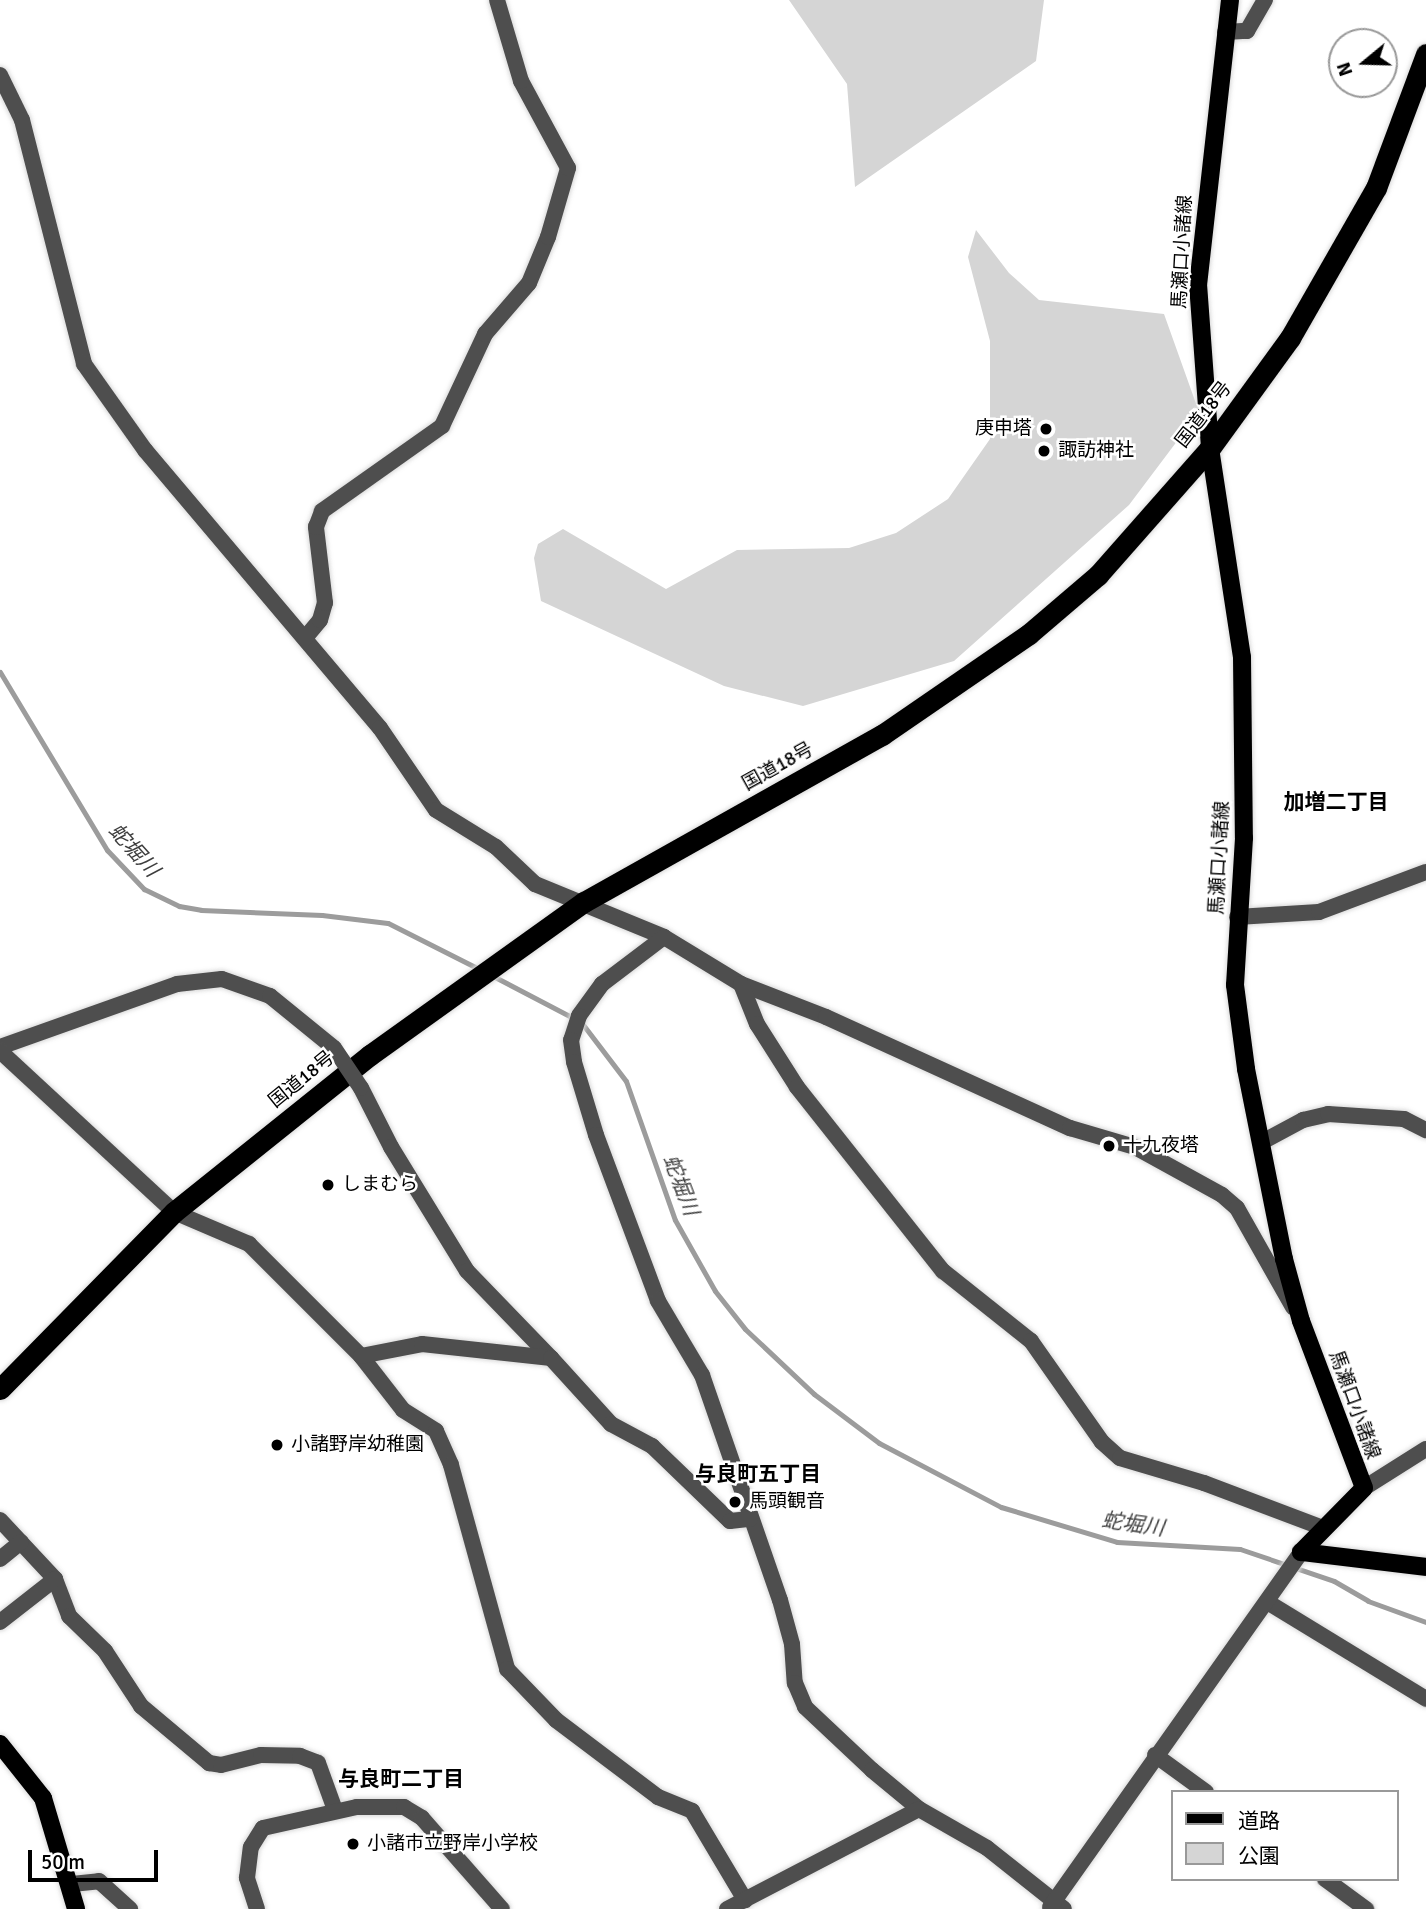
<!DOCTYPE html>
<html>
<head>
<meta charset="utf-8">
<style>
	body { margin:0 }
	#map { position:relative; width:1426px; height:1909px; overflow:hidden; background:#fff; font-family:Signika,"Noto Sans JP",sans-serif }
	div>[style] { position:absolute }
	.green>* { inset:0; background:#d5d5d5 }
	.stream>* { height:5px; margin:-2.5px; padding:0 2.5px; transform-origin:2.5px; border-radius:2.5px; background:#9c9c9c }
	.roads { filter:drop-shadow(0 0 2px #dbdbdb) drop-shadow(0 0 2px #dbdbdb) }
	.minor>* { height:16px; margin:-8px; padding:0 8px; transform-origin:8px; border-radius:8px; background:#4e4e4e }
	.major>* { height:18px; margin:-9px; padding:0 9px; transform-origin:9px; border-radius:9px; background:#000 }
	.highway>* { height:21px; margin:-10.5px; padding:0 10.5px; transform-origin:10.5px; border-radius:10.5px; background:#000 }
	.minor-bridge>* { height:16px; margin:-8px; padding:0 8px; transform-origin:8px; border-radius:8px; background:#4e4e4e }
	.dots>* { width:19px; height:19px; translate:-50% -50%; box-sizing:border-box; border:4px solid #fff; border-radius:50% }
	span { translate:-50% -50%; white-space:nowrap; text-align:center; line-height:1.15; -webkit-text-stroke:5px #fff; paint-order:stroke }
	.street-label { font-size:19px; color:#000 }
	.poi-label { font-size:19px; color:#000 }
	.right { translate:-100% -50%; text-align:right }
	.left { translate:0 -50%; text-align:left }
	.neighbourhood-label { font-size:21px; color:#000; font-weight:700 }
	.water-label { font-size:21px; color:#3d3d3d; font-style:italic }
	.legend { position:absolute; left:1171px; top:1790px; width:228px; height:91px; box-sizing:border-box; background:#fff; border:2px solid #999; margin:0; padding:9px 12px; list-style:none; font-size:21px; color:#000 }
	.legend li { display:flex; align-items:center; gap:14px; height:35px }
	.legend b { width:35px; border:2px solid #999 }
	.north { position:absolute; left:1328px; top:28px; width:70px; height:70px; box-sizing:border-box; background:#fff; border:2px solid #999; border-radius:50%; rotate:251deg; font-size:19px; font-weight:700; line-height:28px; text-align:center; color:#000 }
	.north::after { content:''; display:block; margin:auto; width:24px; height:32px; background:#000; clip-path:polygon(50% 0,100% 100%,50% 72%,0 100%) }
	.scale { position:absolute; left:28px; top:1850px; width:130px; height:32px; box-sizing:border-box; border:4px solid #000; border-top:0; padding-left:9px; font-size:21px; line-height:24px; white-space:nowrap; color:#000; -webkit-text-stroke:5px #fff; paint-order:stroke }
</style>
</head>
<body>
<div id="map">
	<div class="green">
		<i style="clip-path:polygon(789px 0,1044px 0,1036px 61px,855px 187px,847px 84px)"></i>
		<i style="clip-path:polygon(976px 230px,1009px 273px,1039px 300px,1164px 314px,1199px 412px,1129px 505px,954px 661px,803px 706px,724px 686px,541px 601px,534px 558px,538px 544px,563px 529px,666px 589px,737px 550px,849px 548px,896px 533px,948px 499px,990px 439px,990px 341px,968px 257px)"></i>
	</div>
	<div class="stream">
		<i style="left:0;top:672px;width:208px;rotate:59deg"></i>
		<i style="left:107px;top:850px;width:54px;rotate:46.5deg"></i>
		<i style="left:144px;top:889px;width:39px;rotate:26deg"></i>
		<i style="left:179px;top:906px;width:22px;rotate:10deg"></i>
		<i style="left:201px;top:910px;width:121px;rotate:2.4deg"></i>
		<i style="left:322px;top:915px;width:66px;rotate:6.9deg"></i>
		<i style="left:388px;top:923px;width:102px;rotate:26.8deg"></i>
		<i style="left:491px;top:975px;width:102px;rotate:27.6deg"></i>
		<i style="left:581px;top:1022px;width:74px;rotate:52.7deg"></i>
		<i style="left:626px;top:1081px;width:147px;rotate:70.6deg"></i>
		<i style="left:675px;top:1220px;width:81px;rotate:60.6deg"></i>
		<i style="left:715px;top:1291px;width:48px;rotate:51.7deg"></i>
		<i style="left:745px;top:1329px;width:95px;rotate:43.3deg"></i>
		<i style="left:814px;top:1394px;width:81px;rotate:37deg"></i>
		<i style="left:879px;top:1443px;width:138px;rotate:27.7deg"></i>
		<i style="left:1001px;top:1507px;width:121px;rotate:16.8deg"></i>
		<i style="left:1117px;top:1542px;width:123px;rotate:3.3deg"></i>
		<i style="left:1240px;top:1549px;width:99px;rotate:18.8deg"></i>
		<i style="left:1334px;top:1581px;width:39px;rotate:30deg"></i>
		<i style="left:1368px;top:1601px;width:62px;rotate:19.9deg"></i>
	</div>
	<div class="roads">
		<div class="minor">
			<i style="left:1225px;top:32px;width:22px;rotate:-3deg"></i>
			<i style="left:1247px;top:31px;width:36px;rotate:-60deg"></i>
			<i style="left:0;top:75px;width:50px;rotate:63.9deg"></i>
			<i style="left:22px;top:120px;width:252px;rotate:75.7deg"></i>
			<i style="left:84px;top:364px;width:105px;rotate:54.7deg"></i>
			<i style="left:145px;top:450px;width:364px;rotate:49.8deg"></i>
			<i style="left:380px;top:728px;width:99px;rotate:55.7deg"></i>
			<i style="left:436px;top:810px;width:70px;rotate:31.7deg"></i>
			<i style="left:496px;top:847px;width:54px;rotate:43.5deg"></i>
			<i style="left:535px;top:884px;width:139px;rotate:22.3deg"></i>
			<i style="left:664px;top:937px;width:90px;rotate:31.4deg"></i>
			<i style="left:741px;top:984px;width:91px;rotate:21.2deg"></i>
			<i style="left:826px;top:1017px;width:268px;rotate:24.5deg"></i>
			<i style="left:1070px;top:1128px;width:68px;rotate:16.3deg"></i>
			<i style="left:1135px;top:1147px;width:99px;rotate:28.9deg"></i>
			<i style="left:1222px;top:1195px;width:20px;rotate:41deg"></i>
			<i style="left:1237px;top:1208px;width:114px;rotate:60.5deg"></i>
			<i style="left:305px;top:638px;width:23px;rotate:-50deg"></i>
			<i style="left:320px;top:620px;width:18px;rotate:-74deg"></i>
			<i style="left:325px;top:603px;width:77px;rotate:-96.8deg"></i>
			<i style="left:316px;top:527px;width:17px;rotate:-69deg"></i>
			<i style="left:322px;top:511px;width:147px;rotate:-35.3deg"></i>
			<i style="left:442px;top:426px;width:102px;rotate:-64.9deg"></i>
			<i style="left:485px;top:334px;width:67px;rotate:-49.2deg"></i>
			<i style="left:529px;top:283px;width:50px;rotate:-67.6deg"></i>
			<i style="left:548px;top:237px;width:72px;rotate:-73.8deg"></i>
			<i style="left:568px;top:168px;width:99px;rotate:-118.4deg"></i>
			<i style="left:521px;top:81px;width:84px;rotate:-106.5deg"></i>
			<i style="left:1237px;top:917px;width:82px;rotate:-3.5deg"></i>
			<i style="left:1319px;top:912px;width:114px;rotate:-20.5deg"></i>
			<i style="left:664px;top:937px;width:78px;rotate:142.8deg"></i>
			<i style="left:602px;top:984px;width:39px;rotate:126deg"></i>
			<i style="left:579px;top:1016px;width:25px;rotate:108deg"></i>
			<i style="left:571px;top:1040px;width:22px;rotate:82deg"></i>
			<i style="left:574px;top:1062px;width:76px;rotate:73.2deg"></i>
			<i style="left:596px;top:1135px;width:177px;rotate:69.5deg"></i>
			<i style="left:658px;top:1301px;width:86px;rotate:59.3deg"></i>
			<i style="left:702px;top:1375px;width:238px;rotate:70.9deg"></i>
			<i style="left:780px;top:1600px;width:46px;rotate:74.7deg"></i>
			<i style="left:792px;top:1644px;width:39px;rotate:86deg"></i>
			<i style="left:795px;top:1683px;width:26px;rotate:67deg"></i>
			<i style="left:805px;top:1707px;width:92px;rotate:43.2deg"></i>
			<i style="left:872px;top:1770px;width:61px;rotate:39.7deg"></i>
			<i style="left:919px;top:1809px;width:78px;rotate:29.8deg"></i>
			<i style="left:987px;top:1848px;width:98px;rotate:38.4deg"></i>
			<i style="left:741px;top:984px;width:43px;rotate:68.2deg"></i>
			<i style="left:757px;top:1024px;width:75px;rotate:57.6deg"></i>
			<i style="left:797px;top:1087px;width:235px;rotate:51.6deg"></i>
			<i style="left:943px;top:1271px;width:112px;rotate:38.5deg"></i>
			<i style="left:1031px;top:1341px;width:123px;rotate:54.9deg"></i>
			<i style="left:1102px;top:1442px;width:24px;rotate:42deg"></i>
			<i style="left:1120px;top:1458px;width:88px;rotate:16.6deg"></i>
			<i style="left:1204px;top:1483px;width:127px;rotate:20.7deg"></i>
			<i style="left:0;top:1047px;width:188px;rotate:-19.6deg"></i>
			<i style="left:177px;top:984px;width:45px;rotate:-6.3deg"></i>
			<i style="left:222px;top:979px;width:51px;rotate:19.5deg"></i>
			<i style="left:270px;top:996px;width:82px;rotate:39.1deg"></i>
			<i style="left:0;top:1051px;width:237px;rotate:42.8deg"></i>
			<i style="left:174px;top:1212px;width:82px;rotate:23.1deg"></i>
			<i style="left:249px;top:1244px;width:158px;rotate:45deg"></i>
			<i style="left:361px;top:1356px;width:68px;rotate:52.1deg"></i>
			<i style="left:403px;top:1410px;width:39px;rotate:32deg"></i>
			<i style="left:436px;top:1431px;width:37px;rotate:66deg"></i>
			<i style="left:451px;top:1465px;width:212px;rotate:74.6deg"></i>
			<i style="left:507px;top:1669px;width:71px;rotate:46.1deg"></i>
			<i style="left:556px;top:1720px;width:128px;rotate:37deg"></i>
			<i style="left:658px;top:1797px;width:37px;rotate:22deg"></i>
			<i style="left:692px;top:1811px;width:104px;rotate:59.2deg"></i>
			<i style="left:361px;top:1088px;width:66px;rotate:63deg"></i>
			<i style="left:391px;top:1147px;width:145px;rotate:58.5deg"></i>
			<i style="left:467px;top:1271px;width:121px;rotate:46deg"></i>
			<i style="left:1262px;top:1142px;width:47px;rotate:-28.2deg"></i>
			<i style="left:1303px;top:1120px;width:26px;rotate:-13deg"></i>
			<i style="left:1328px;top:1114px;width:76px;rotate:3.8deg"></i>
			<i style="left:1404px;top:1119px;width:25px;rotate:27deg"></i>
			<i style="left:361px;top:1356px;width:62px;rotate:-11.1deg"></i>
			<i style="left:422px;top:1344px;width:130px;rotate:6.2deg"></i>
			<i style="left:551px;top:1358px;width:89px;rotate:47.7deg"></i>
			<i style="left:611px;top:1424px;width:47px;rotate:28.2deg"></i>
			<i style="left:652px;top:1446px;width:108px;rotate:43.9deg"></i>
			<i style="left:730px;top:1521px;width:20px;rotate:-6deg"></i>
			<i style="left:1364px;top:1488px;width:73px;rotate:-32.2deg"></i>
			<i style="left:0;top:1520px;width:81px;rotate:47deg"></i>
			<i style="left:55px;top:1579px;width:40px;rotate:69deg"></i>
			<i style="left:69px;top:1616px;width:50px;rotate:44.2deg"></i>
			<i style="left:105px;top:1651px;width:66px;rotate:56.8deg"></i>
			<i style="left:141px;top:1706px;width:89px;rotate:40deg"></i>
			<i style="left:209px;top:1763px;width:12px;rotate:9deg"></i>
			<i style="left:221px;top:1765px;width:41px;rotate:-14deg"></i>
			<i style="left:261px;top:1755px;width:39px;rotate:1deg"></i>
			<i style="left:300px;top:1756px;width:19px;rotate:21deg"></i>
			<i style="left:318px;top:1763px;width:50px;rotate:70.1deg"></i>
			<i style="left:0;top:1559px;width:27px;rotate:-39deg"></i>
			<i style="left:1269px;top:1603px;width:184px;rotate:31.4deg"></i>
			<i style="left:0;top:1622px;width:70px;rotate:-38deg"></i>
			<i style="left:1155px;top:1755px;width:63px;rotate:36deg"></i>
			<i style="left:1325px;top:1879px;width:51px;rotate:36.2deg"></i>
			<i style="left:72px;top:1884px;width:27px;rotate:-6deg"></i>
			<i style="left:99px;top:1881px;width:42px;rotate:42.1deg"></i>
			<i style="left:1050px;top:1907px;width:435px;rotate:-54.7deg"></i>
			<i style="left:257px;top:1909px;width:33px;rotate:-108deg"></i>
			<i style="left:247px;top:1878px;width:31px;rotate:-83deg"></i>
			<i style="left:251px;top:1847px;width:22px;rotate:-58deg"></i>
			<i style="left:263px;top:1828px;width:96px;rotate:-12.6deg"></i>
			<i style="left:357px;top:1807px;width:47px"></i>
			<i style="left:404px;top:1807px;width:21px;rotate:31deg"></i>
			<i style="left:422px;top:1818px;width:121px;rotate:48.7deg"></i>
			<i style="left:727px;top:1909px;width:216px;rotate:-27.5deg"></i>
		</div>
		<div class="major">
			<i style="left:1230px;top:0;width:286px;rotate:96.4deg"></i>
			<i style="left:1198px;top:284px;width:164px;rotate:85.8deg"></i>
			<i style="left:1210px;top:448px;width:211px;rotate:81.3deg"></i>
			<i style="left:1242px;top:657px;width:181px;rotate:89.4deg"></i>
			<i style="left:1244px;top:838px;width:147px;rotate:93.5deg"></i>
			<i style="left:1235px;top:985px;width:85px;rotate:82.5deg"></i>
			<i style="left:1246px;top:1069px;width:194px;rotate:78.7deg"></i>
			<i style="left:1284px;top:1259px;width:64px;rotate:74.7deg"></i>
			<i style="left:1301px;top:1321px;width:178px;rotate:69.3deg"></i>
			<i style="left:1364px;top:1488px;width:90px;rotate:134.5deg"></i>
			<i style="left:1301px;top:1552px;width:126px;rotate:6.8deg"></i>
			<i style="left:0;top:1744px;width:69px;rotate:51.5deg"></i>
			<i style="left:43px;top:1798px;width:116px;rotate:73.4deg"></i>
		</div>
		<div class="highway">
			<i style="left:0;top:1389px;width:248px;rotate:-45.5deg"></i>
			<i style="left:174px;top:1212px;width:251px;rotate:-38.7deg"></i>
			<i style="left:370px;top:1055px;width:263px;rotate:-35.6deg"></i>
			<i style="left:584px;top:902px;width:342px;rotate:-29.3deg"></i>
			<i style="left:882px;top:735px;width:178px;rotate:-34.5deg"></i>
			<i style="left:1029px;top:634px;width:91px;rotate:-40.5deg"></i>
			<i style="left:1098px;top:575px;width:169px;rotate:-48.6deg"></i>
			<i style="left:1210px;top:448px;width:136px;rotate:-54deg"></i>
			<i style="left:1290px;top:338px;width:173px;rotate:-60.2deg"></i>
			<i style="left:1376px;top:188px;width:143px;rotate:-69.5deg"></i>
		</div>
	</div>
	<div class="minor-bridge">
		<i style="left:334px;top:1048px;width:48px;rotate:56deg"></i>
	</div>
	<div class="dots">
		<i style="left:1046px;top:429px;background:#000"></i>
		<i style="left:1044px;top:451px;background:#000"></i>
		<i style="left:1109px;top:1146px;background:#000"></i>
		<i style="left:328px;top:1185px;background:#000"></i>
		<i style="left:277px;top:1445px;background:#000"></i>
		<i style="left:735px;top:1502px;background:#000"></i>
		<i style="left:353px;top:1844px;background:#000"></i>
	</div>
	<div class="street-label">
		<span style="left:1183px;top:252px;rotate:-87deg">馬瀬口小諸線</span>
		<span style="left:1204px;top:415px;rotate:-52deg">国道18号</span>
		<span style="left:778px;top:767px;rotate:-29deg">国道18号</span>
		<span style="left:1220px;top:858px;rotate:-87deg">馬瀬口小諸線</span>
		<span style="left:302px;top:1080px;rotate:-39deg">国道18号</span>
		<span style="left:1354px;top:1405px;rotate:70deg">馬瀬口小諸線</span>
	</div>
	<div class="poi-label">
		<span class="right" style="left:1032px;top:429px">庚申塔</span>
		<span class="left" style="left:1058px;top:451px">諏訪神社</span>
		<span class="left" style="left:1123px;top:1146px">十九夜塔</span>
		<span class="left" style="left:342px;top:1185px">しまむら</span>
		<span class="left" style="left:291px;top:1445px">小諸野岸幼稚園</span>
		<span class="left" style="left:749px;top:1502px">馬頭観音</span>
		<span class="left" style="left:367px;top:1844px">小諸市立野岸小学校</span>
	</div>
	<div class="neighbourhood-label">
		<span style="left:1336px;top:802px">加増二丁目</span>
		<span style="left:758px;top:1474px">与良町五丁目</span>
		<span style="left:401px;top:1779px">与良町二丁目</span>
	</div>
	<div class="water-label">
		<span style="left:134px;top:850px;rotate:48deg">蛇堀川</span>
		<span style="left:681px;top:1185px;rotate:69deg">蛇堀川</span>
		<span style="left:1133px;top:1524px;rotate:8deg">蛇堀川</span>
	</div>
	<ul class="legend">
	<li><b style="height:9px;background:#000"></b>道路</li>
	<li><b style="height:19px;background:#d5d5d5"></b>公園</li>
	</ul>
	<div class="north">N</div>
	<div class="scale">50 m</div>
</div>
</body>
</html>
